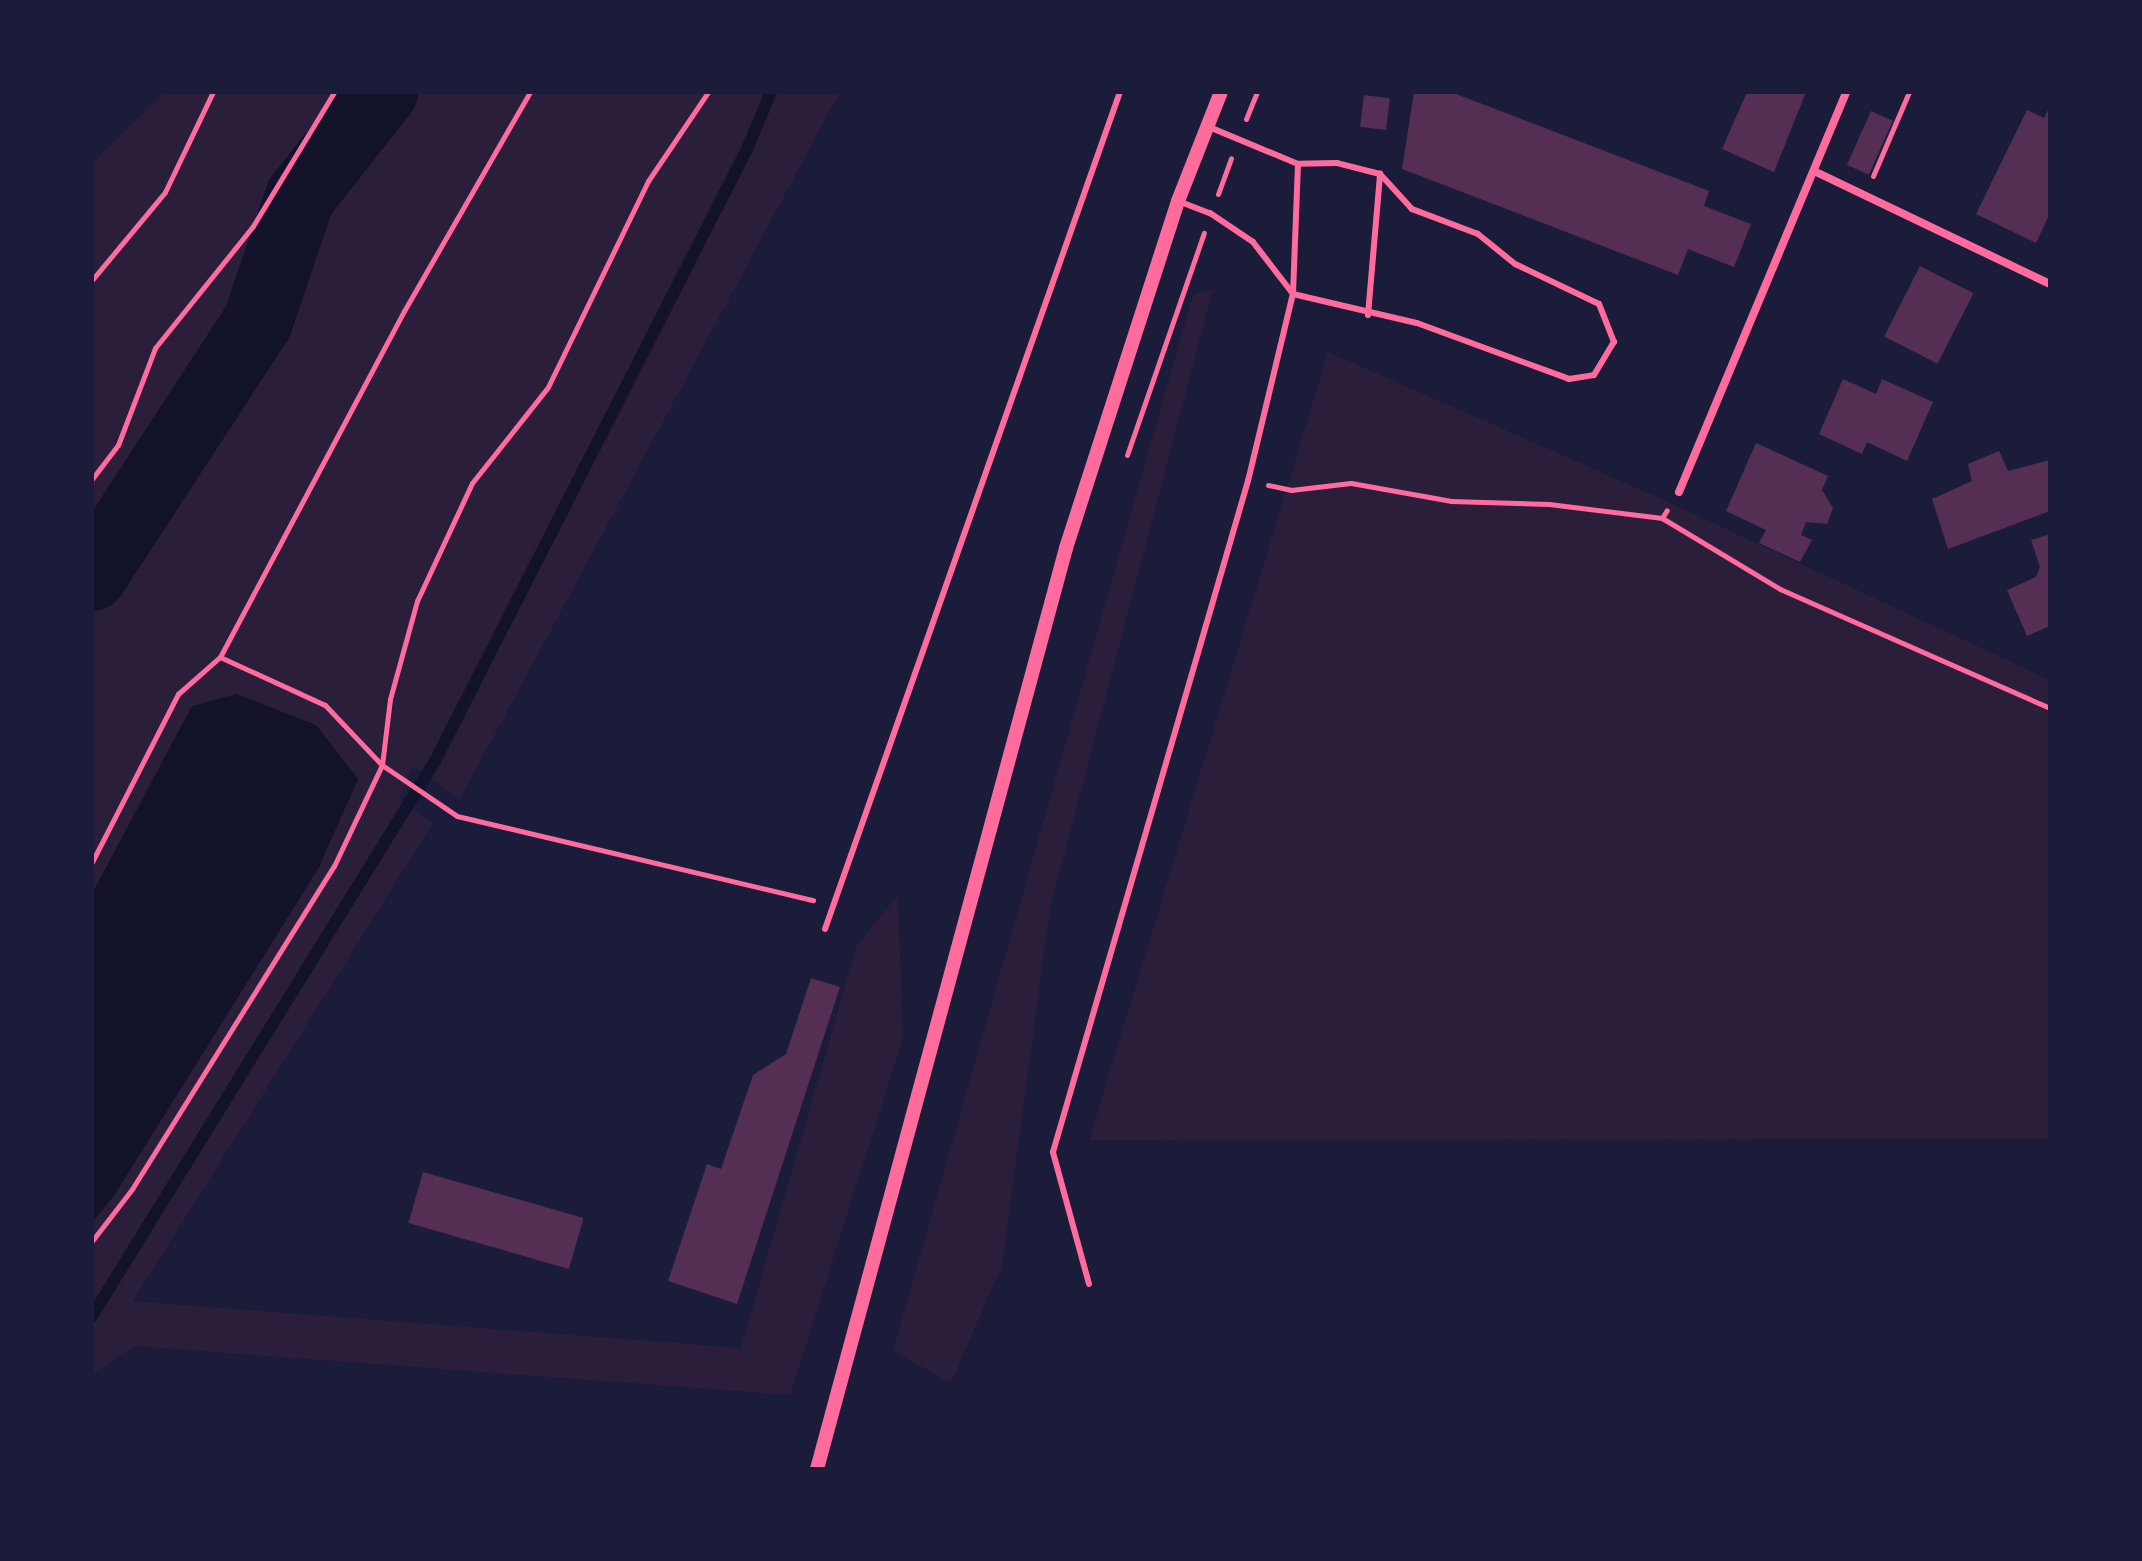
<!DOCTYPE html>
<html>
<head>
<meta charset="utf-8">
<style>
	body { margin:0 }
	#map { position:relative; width:2142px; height:1561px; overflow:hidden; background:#1b1b3a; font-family:Helvetica,sans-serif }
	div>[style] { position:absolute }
	.green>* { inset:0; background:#2a1e3b }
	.water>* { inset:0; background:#12122b }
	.stream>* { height:12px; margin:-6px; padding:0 6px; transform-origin:6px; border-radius:6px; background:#12122b }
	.river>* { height:70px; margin:-35px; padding:0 35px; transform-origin:35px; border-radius:35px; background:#12122b }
	.building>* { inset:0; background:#542f53; transform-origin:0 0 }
	.path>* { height:5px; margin:-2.5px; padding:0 2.5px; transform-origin:2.5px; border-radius:2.5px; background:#ff6b9d }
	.service>* { height:6px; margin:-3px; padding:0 3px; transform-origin:3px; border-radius:3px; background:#ff6b9d }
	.minor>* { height:8px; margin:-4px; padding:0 4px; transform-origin:4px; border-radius:4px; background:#ff6b9d }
	.tertiary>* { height:14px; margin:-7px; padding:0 7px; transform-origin:7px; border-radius:7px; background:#ff6b9d }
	span { translate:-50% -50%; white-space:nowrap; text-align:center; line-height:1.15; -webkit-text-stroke:7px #1b1b3a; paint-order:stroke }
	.frame { position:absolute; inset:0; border:94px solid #1b1b3a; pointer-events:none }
</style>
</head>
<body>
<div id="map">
	<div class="green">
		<i style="clip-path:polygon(165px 92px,840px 92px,460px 799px,413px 766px,399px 800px,433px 823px,133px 1301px,741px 1348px,857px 945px,898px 895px,903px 1038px,790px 1395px,135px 1346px,92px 1374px,92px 1222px,113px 1197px,319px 867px,358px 779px,192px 706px,92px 894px,92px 164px)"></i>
		<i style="clip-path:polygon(1213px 289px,1050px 908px,1002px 1265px,951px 1383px,893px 1351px,1193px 295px)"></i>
		<i style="clip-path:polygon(1328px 352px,1653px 495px,2050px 680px,2050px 1139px,1089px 1140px)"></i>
	</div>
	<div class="water">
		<i style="clip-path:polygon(237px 694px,316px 725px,358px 779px,319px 867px,113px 1197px,92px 1222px,92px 894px,192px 706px)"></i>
	</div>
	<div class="stream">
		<i style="left:92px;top:1316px;width:652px;rotate:-58.28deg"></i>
		<i style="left:435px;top:761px;width:687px;rotate:-62.99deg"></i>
		<i style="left:747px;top:149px;width:62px;rotate:-67.2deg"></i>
	</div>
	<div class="river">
		<i style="left:92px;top:576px;width:304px;rotate:-56.9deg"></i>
		<i style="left:258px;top:321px;width:131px;rotate:-71.3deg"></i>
		<i style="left:300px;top:197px;width:134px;rotate:-51.7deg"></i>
	</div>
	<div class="building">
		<i style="clip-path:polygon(1414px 92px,1451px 92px,1709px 191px,1704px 206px,1751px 224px,1734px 267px,1688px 249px,1678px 275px,1402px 169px)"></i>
		<i style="clip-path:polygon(1747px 92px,1806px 92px,1774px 172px,1722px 149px)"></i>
		<i style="left:1364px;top:95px;width:26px;height:32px;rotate:7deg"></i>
		<i style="clip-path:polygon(2050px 106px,2050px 213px,2036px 243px,1976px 214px,2027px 110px,2044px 118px)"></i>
		<i style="left:1871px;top:111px;width:24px;height:59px;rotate:24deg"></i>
		<i style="left:1920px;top:266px;width:60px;height:79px;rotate:27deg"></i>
		<i style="clip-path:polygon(1843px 379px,1876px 394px,1882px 379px,1933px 402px,1907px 461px,1867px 442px,1862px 454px,1819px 434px)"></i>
		<i style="clip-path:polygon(1756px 443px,1828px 476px,1822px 490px,1833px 508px,1827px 524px,1806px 522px,1801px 535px,1812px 540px,1800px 562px,1759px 543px,1766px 530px,1726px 511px)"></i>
		<i style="clip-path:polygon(1999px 451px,2008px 471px,2050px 460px,2050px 511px,1948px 549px,1932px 499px,1972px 481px,1968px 464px)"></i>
		<i style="clip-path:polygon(2050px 534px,2050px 626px,2027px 636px,2007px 590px,2036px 577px,2040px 567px,2031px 540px)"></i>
		<i style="clip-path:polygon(811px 978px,840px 987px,737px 1304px,668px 1281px,707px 1164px,721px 1169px,753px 1075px,786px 1054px)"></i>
		<i style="left:423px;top:1172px;width:167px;height:53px;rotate:16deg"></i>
	</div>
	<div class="path">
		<i style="left:1246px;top:119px;width:29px;rotate:-68deg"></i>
		<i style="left:1873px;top:176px;width:91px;rotate:-66.8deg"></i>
		<i style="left:1218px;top:194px;width:38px;rotate:-70deg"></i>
		<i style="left:92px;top:280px;width:114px;rotate:-50.3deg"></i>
		<i style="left:165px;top:192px;width:111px;rotate:-64.4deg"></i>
		<i style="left:1127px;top:455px;width:235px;rotate:-70.9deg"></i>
		<i style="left:92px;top:479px;width:43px;rotate:-52.6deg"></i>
		<i style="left:118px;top:445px;width:104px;rotate:-69.1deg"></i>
		<i style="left:155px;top:348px;width:156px;rotate:-51.2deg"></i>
		<i style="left:253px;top:226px;width:157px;rotate:-58.8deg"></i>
		<i style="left:1268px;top:485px;width:24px;rotate:12deg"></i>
		<i style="left:1291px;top:490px;width:60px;rotate:-6.7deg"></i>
		<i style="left:1351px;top:483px;width:102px;rotate:10.2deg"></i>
		<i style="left:1451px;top:501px;width:98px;rotate:1.8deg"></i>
		<i style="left:1549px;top:504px;width:114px;rotate:7.1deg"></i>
		<i style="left:1662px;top:518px;width:9px;rotate:-58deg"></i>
		<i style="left:1662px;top:518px;width:138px;rotate:31deg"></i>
		<i style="left:1780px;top:589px;width:295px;rotate:23.8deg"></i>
		<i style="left:220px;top:657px;width:115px;rotate:24.6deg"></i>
		<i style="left:325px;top:705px;width:83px;rotate:46.5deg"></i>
		<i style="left:382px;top:765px;width:91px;rotate:34.2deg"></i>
		<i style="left:457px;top:816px;width:366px;rotate:13.3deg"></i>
		<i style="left:92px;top:862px;width:189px;rotate:-62.9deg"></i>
		<i style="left:178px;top:694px;width:56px;rotate:-41.4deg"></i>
		<i style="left:220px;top:657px;width:392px;rotate:-62deg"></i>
		<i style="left:404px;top:311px;width:253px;rotate:-60.1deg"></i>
		<i style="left:92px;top:1241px;width:66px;rotate:-52.4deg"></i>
		<i style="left:132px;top:1189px;width:381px;rotate:-58deg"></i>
		<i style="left:334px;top:866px;width:112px;rotate:-64.6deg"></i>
		<i style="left:382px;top:765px;width:66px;rotate:-83.1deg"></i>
		<i style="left:390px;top:699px;width:102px;rotate:-74.6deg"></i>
		<i style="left:417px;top:601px;width:130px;rotate:-65deg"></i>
		<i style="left:472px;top:483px;width:122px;rotate:-51.6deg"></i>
		<i style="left:548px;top:387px;width:229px;rotate:-64.1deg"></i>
		<i style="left:648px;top:181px;width:107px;rotate:-56deg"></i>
	</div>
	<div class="service">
		<i style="left:1178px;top:201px;width:34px;rotate:21deg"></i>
		<i style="left:1210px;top:213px;width:52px;rotate:34deg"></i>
		<i style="left:1253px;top:242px;width:66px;rotate:52.4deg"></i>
		<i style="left:1293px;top:294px;width:127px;rotate:13.2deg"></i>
		<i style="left:1417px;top:323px;width:162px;rotate:20.2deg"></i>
		<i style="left:1569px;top:379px;width:25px;rotate:-9deg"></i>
		<i style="left:1594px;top:375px;width:39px;rotate:-59deg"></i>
		<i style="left:1614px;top:342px;width:41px;rotate:-111.5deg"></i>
		<i style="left:1599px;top:304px;width:93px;rotate:-154.5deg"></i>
		<i style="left:1515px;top:264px;width:48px;rotate:-141deg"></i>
		<i style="left:1478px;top:234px;width:71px;rotate:-159.3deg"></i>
		<i style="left:1412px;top:209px;width:47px;rotate:-132.4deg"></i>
		<i style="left:1380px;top:174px;width:44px;rotate:-165.7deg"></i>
		<i style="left:1337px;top:163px;width:39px;rotate:179deg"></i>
		<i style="left:1298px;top:164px;width:96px;rotate:-157.4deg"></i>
		<i style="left:1368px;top:315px;width:142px;rotate:-85.1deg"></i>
		<i style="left:825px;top:929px;width:887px;rotate:-70.59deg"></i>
		<i style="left:1089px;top:1284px;width:137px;rotate:-105.3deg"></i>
		<i style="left:1053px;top:1152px;width:699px;rotate:-73.8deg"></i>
		<i style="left:1248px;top:481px;width:192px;rotate:-76.5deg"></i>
		<i style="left:1293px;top:294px;width:130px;rotate:-87.8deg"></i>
	</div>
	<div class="minor">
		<i style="left:1814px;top:171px;width:262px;rotate:25.6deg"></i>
		<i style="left:1679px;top:492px;width:433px;rotate:-67.3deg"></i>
	</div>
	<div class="tertiary">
		<i style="left:817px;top:1469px;width:954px;rotate:-74.87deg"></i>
		<i style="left:1066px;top:548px;width:365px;rotate:-72.1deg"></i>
		<i style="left:1178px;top:201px;width:117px;rotate:-68.5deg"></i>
	</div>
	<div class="frame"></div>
</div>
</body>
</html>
